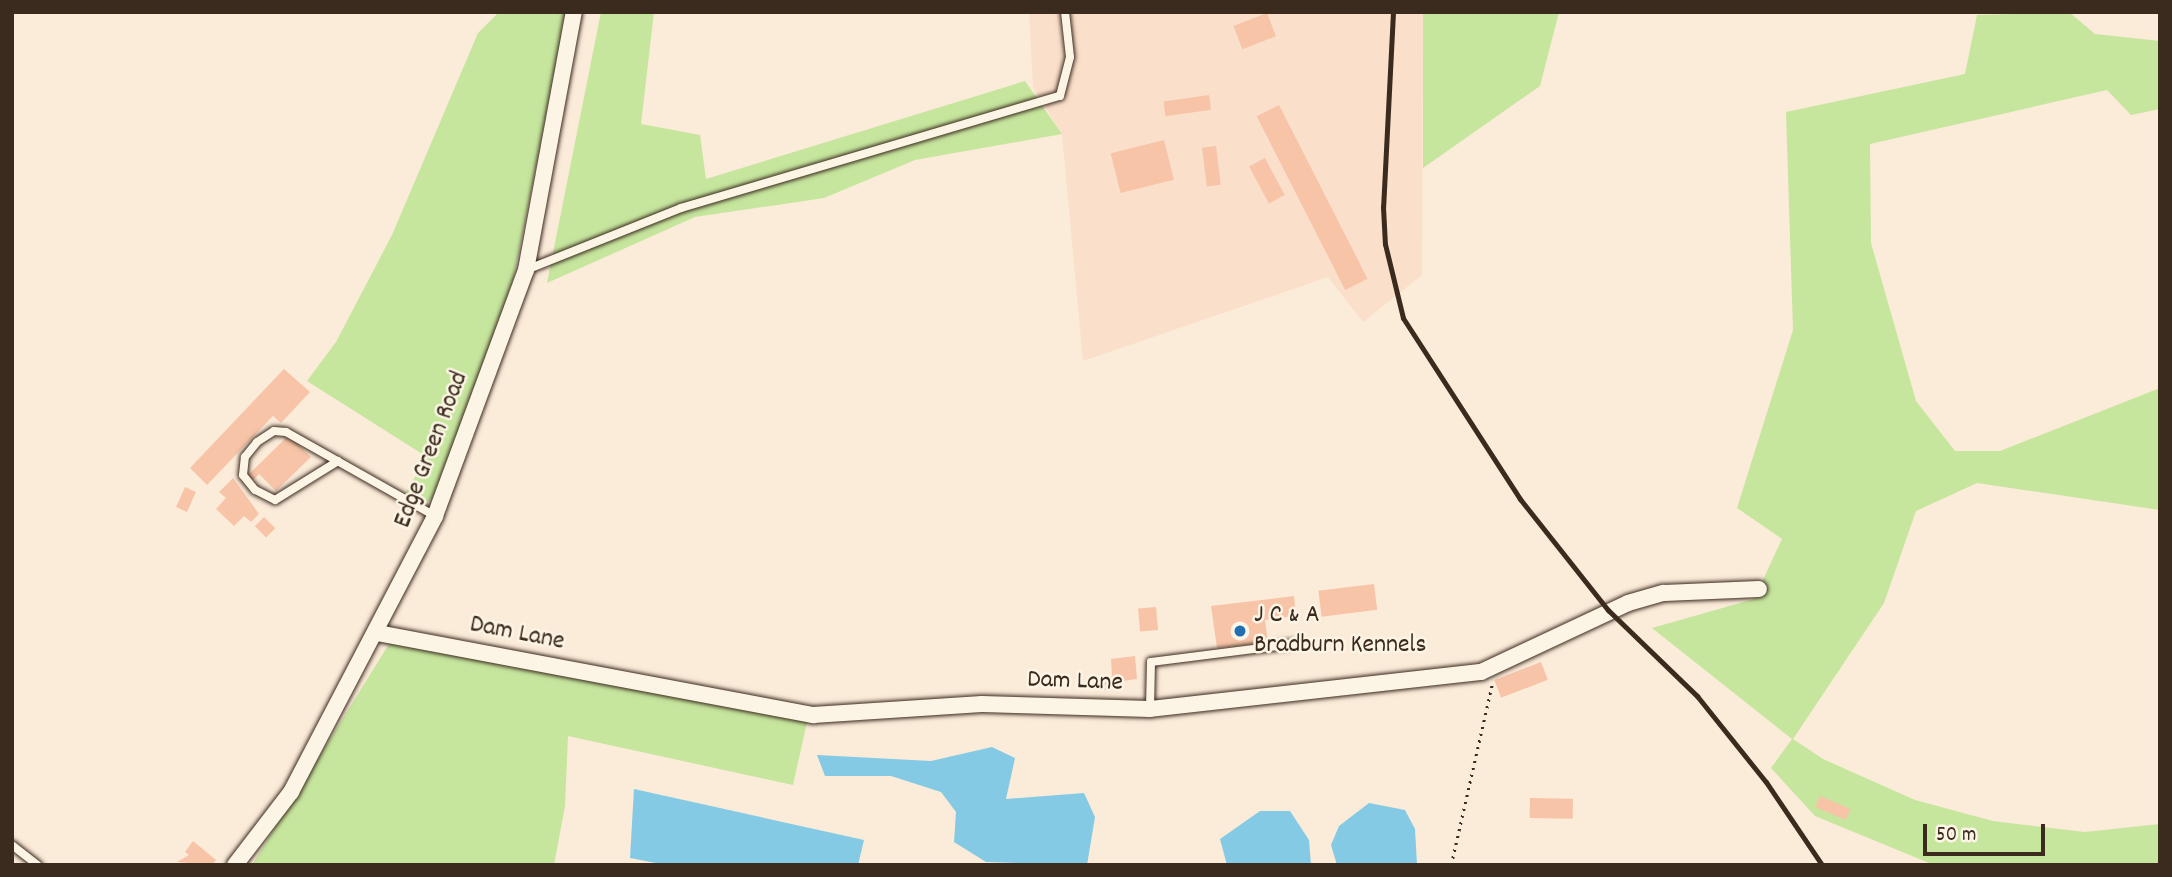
<!DOCTYPE html>
<html>
<head>
<meta charset="utf-8">
<style>
	body { margin:0 }
	#map { position:relative; width:2172px; height:877px; overflow:hidden; background:#fbebd9; font-family:Dekko,sans-serif }
	div>[style] { position:absolute }
	.built>* { inset:0; background:#fadfca }
	.green>* { inset:0; background:#c6e69e }
	.water>* { inset:0; background:#84cae5 }
	.building>* { inset:0; background:#f7c4a8; transform-origin:0 0 }
	.path>* { height:2.5px; margin-top:-1.25px; transform-origin:0; background:repeating-linear-gradient(90deg,#3b2a1e 0 2px,transparent 0 7px) }
	.roads { filter:drop-shadow(0 0 2px #3b2a1e) drop-shadow(0 0 2px #3b2a1e) }
	.lane>* { height:8px; margin:-4px; padding:0 4px; transform-origin:4px; border-radius:4px; background:#fcf5e5 }
	.street>* { height:16px; margin:-8px; padding:0 8px; transform-origin:8px; border-radius:8px; background:#fcf5e5 }
	.rail>* { height:5px; margin:-2.5px; padding:0 2.5px; transform-origin:2.5px; border-radius:2.5px; background:#3b2a1e }
	.dots>* { width:19px; height:19px; translate:-50% -50%; box-sizing:border-box; border:4px solid #fcf5e5; border-radius:50% }
	span { translate:-50% -50%; white-space:nowrap; text-align:center; line-height:1.15; -webkit-text-stroke:5px #fcf5e5; paint-order:stroke }
	.street-label { font-size:26px; color:#3b2a1e }
	.poi-label { font-size:26px; color:#3b2a1e }
	.left { translate:0 -50%; text-align:left }
	.frame { position:absolute; inset:0; border:14px solid #3b2a1e; pointer-events:none }
	.scale { position:absolute; left:1923px; top:824px; width:122px; height:32px; box-sizing:border-box; border:4px solid #3b2a1e; border-top:0; padding-left:9px; font-size:21px; line-height:24px; white-space:nowrap; color:#3b2a1e; -webkit-text-stroke:5px #fcf5e5; paint-order:stroke }
</style>
</head>
<body>
<div id="map">
	<div class="built">
		<i style="clip-path:polygon(1029px 12px,1423px 12px,1422px 275px,1363px 322px,1328px 277px,1083px 361px,1062px 134px,1033px 87px)"></i>
	</div>
	<div class="green">
		<i style="clip-path:polygon(499px 12px,567px 12px,513px 281px,437px 496px,425px 504px,405px 494px,427px 457px,307px 381px,336px 342px,392px 235px,478px 33px)"></i>
		<i style="clip-path:polygon(601px 12px,654px 12px,641px 124px,700px 135px,706px 179px,1025px 81px,1062px 134px,915px 160px,824px 198px,695px 217px,547px 283px)"></i>
		<i style="clip-path:polygon(1423px 12px,1559px 12px,1540px 86px,1423px 168px)"></i>
		<i style="clip-path:polygon(2069px 12px,2095px 34px,2160px 41px,2160px 109px,2131px 115px,2107px 90px,1870px 144px,1871px 243px,1916px 401px,1955px 451px,2000px 451px,2160px 388px,2160px 510px,1977px 483px,1916px 511px,1884px 603px,1793px 739px,1823px 759px,1915px 800px,1993px 821px,2085px 832px,2160px 824px,2160px 865px,1934px 865px,1815px 816px,1771px 768px,1792px 739px,1652px 628px,1754px 599px,1782px 539px,1737px 508px,1793px 330px,1786px 112px,1965px 74px,1977px 15px)"></i>
		<i style="clip-path:polygon(406px 640px,807px 722px,793px 785px,568px 736px,565px 806px,554px 865px,252px 865px,389px 644px)"></i>
	</div>
	<div class="water">
		<i style="clip-path:polygon(992px 747px,1015px 758px,1006px 799px,1084px 793px,1095px 817px,1087px 865px,986px 862px,954px 842px,956px 812px,941px 792px,891px 776px,825px 776px,817px 755px,931px 761px)"></i>
		<i style="clip-path:polygon(634px 789px,864px 840px,858px 865px,666px 865px,630px 858px)"></i>
		<i style="clip-path:polygon(1369px 803px,1405px 810px,1415px 829px,1417px 865px,1337px 865px,1331px 845px,1339px 826px)"></i>
		<i style="clip-path:polygon(1260px 811px,1290px 811px,1309px 840px,1311px 865px,1227px 865px,1220px 839px)"></i>
	</div>
	<div class="building">
		<i style="left:1267px;top:13px;width:25px;height:36px;rotate:69deg"></i>
		<i style="left:1209px;top:95px;width:15px;height:46px;rotate:82deg"></i>
		<i style="left:1279px;top:105px;width:195px;height:25px;rotate:63deg"></i>
		<i style="left:1164px;top:140px;width:41px;height:55px;rotate:76deg"></i>
		<i style="left:1216px;top:146px;width:39px;height:14px;rotate:83deg"></i>
		<i style="left:1265px;top:158px;width:42px;height:18px;rotate:62deg"></i>
		<i style="clip-path:polygon(284px 369px,310px 392px,281px 423px,273px 416px,207px 485px,190px 468px)"></i>
		<i style="clip-path:polygon(289px 435px,311px 457px,276px 491px,259px 474px,253px 480px,248px 475px)"></i>
		<i style="clip-path:polygon(233px 478px,259px 514px,251px 522px,244px 516px,234px 526px,216px 509px,226px 498px,219px 492px)"></i>
		<i style="left:185px;top:487px;width:12px;height:22px;rotate:24deg"></i>
		<i style="left:264px;top:517px;width:16px;height:13px;rotate:45deg"></i>
		<i style="left:1374px;top:584px;width:26px;height:56px;rotate:83deg"></i>
		<i style="clip-path:polygon(1294px 596px,1296px 616px,1265px 620px,1268px 642px,1217px 648px,1211px 606px)"></i>
		<i style="left:1156px;top:607px;width:23px;height:18px;rotate:85deg"></i>
		<i style="clip-path:polygon(1135px 656px,1137px 679px,1116px 682px,1117px 689px,1104px 690px,1102px 676px,1112px 676px,1111px 659px)"></i>
		<i style="left:1541px;top:662px;width:19px;height:50px;rotate:69deg"></i>
		<i style="left:1820px;top:796px;width:33px;height:12px;rotate:23deg"></i>
		<i style="left:1530px;top:798px;width:43px;height:20px;rotate:1deg"></i>
		<i style="clip-path:polygon(193px 841px,216px 860px,212px 865px,177px 862px,189px 855px,185px 852px)"></i>
	</div>
	<div class="path">
		<i style="left:1451px;top:865px;width:186px;rotate:-77.2deg"></i>
	</div>
	<div class="roads">
		<div class="lane">
			<i style="left:526px;top:270px;width:167px;rotate:-21.8deg"></i>
			<i style="left:681px;top:208px;width:395px;rotate:-16.5deg"></i>
			<i style="left:1060px;top:96px;width:40px;rotate:-75.6deg"></i>
			<i style="left:1070px;top:57px;width:45px;rotate:-96.3deg"></i>
			<i style="left:338px;top:461px;width:74px;rotate:148.2deg"></i>
			<i style="left:275px;top:500px;width:22px;rotate:-153deg"></i>
			<i style="left:255px;top:490px;width:19px;rotate:-129deg"></i>
			<i style="left:243px;top:475px;width:18px;rotate:-84deg"></i>
			<i style="left:245px;top:457px;width:19px;rotate:-51deg"></i>
			<i style="left:257px;top:442px;width:20px;rotate:-33deg"></i>
			<i style="left:274px;top:431px;width:12px;rotate:5deg"></i>
			<i style="left:286px;top:432px;width:171px;rotate:29.4deg"></i>
			<i style="left:1150px;top:709px;width:47px;rotate:-88.8deg"></i>
			<i style="left:1151px;top:662px;width:143px;rotate:-7.2deg"></i>
			<i style="left:12px;top:845px;width:33px;rotate:38deg"></i>
		</div>
		<div class="street">
			<i style="left:378px;top:633px;width:443px;rotate:10.7deg"></i>
			<i style="left:813px;top:715px;width:169px;rotate:-3.7deg"></i>
			<i style="left:982px;top:704px;width:168px;rotate:1.7deg"></i>
			<i style="left:1150px;top:709px;width:333px;rotate:-6.4deg"></i>
			<i style="left:1481px;top:672px;width:162px;rotate:-25.1deg"></i>
			<i style="left:1628px;top:603px;width:37px;rotate:-16deg"></i>
			<i style="left:1664px;top:593px;width:95px;rotate:-2.4deg"></i>
			<i style="left:235px;top:865px;width:92px;rotate:-52.5deg"></i>
			<i style="left:291px;top:792px;width:311px;rotate:-62.4deg"></i>
			<i style="left:435px;top:516px;width:262px;rotate:-69.7deg"></i>
			<i style="left:526px;top:270px;width:262px;rotate:-79.5deg"></i>
		</div>
	</div>
	<div class="rail">
		<i style="left:1393px;top:12px;width:195px;rotate:92.9deg"></i>
		<i style="left:1383px;top:207px;width:37px;rotate:87deg"></i>
		<i style="left:1385px;top:244px;width:76px;rotate:76.3deg"></i>
		<i style="left:1403px;top:318px;width:216px;rotate:57.1deg"></i>
		<i style="left:1520px;top:499px;width:142px;rotate:51.6deg"></i>
		<i style="left:1608px;top:610px;width:124px;rotate:44deg"></i>
		<i style="left:1697px;top:696px;width:110px;rotate:51.3deg"></i>
		<i style="left:1766px;top:782px;width:100px;rotate:56deg"></i>
	</div>
	<div class="dots">
		<i style="left:1240px;top:631px;background:#1f6fb2"></i>
	</div>
	<div class="street-label">
		<span style="left:432px;top:450px;rotate:-69deg">Edge Green Road</span>
		<span style="left:517px;top:634px;rotate:11deg">Dam Lane</span>
		<span style="left:1075px;top:682px;rotate:2deg">Dam Lane</span>
	</div>
	<div class="poi-label">
		<span class="left" style="left:1254px;top:631px">J C &amp; A<br>Bradburn Kennels</span>
	</div>
	<div class="frame"></div>
	<div class="scale">50 m</div>
</div>
</body>
</html>
